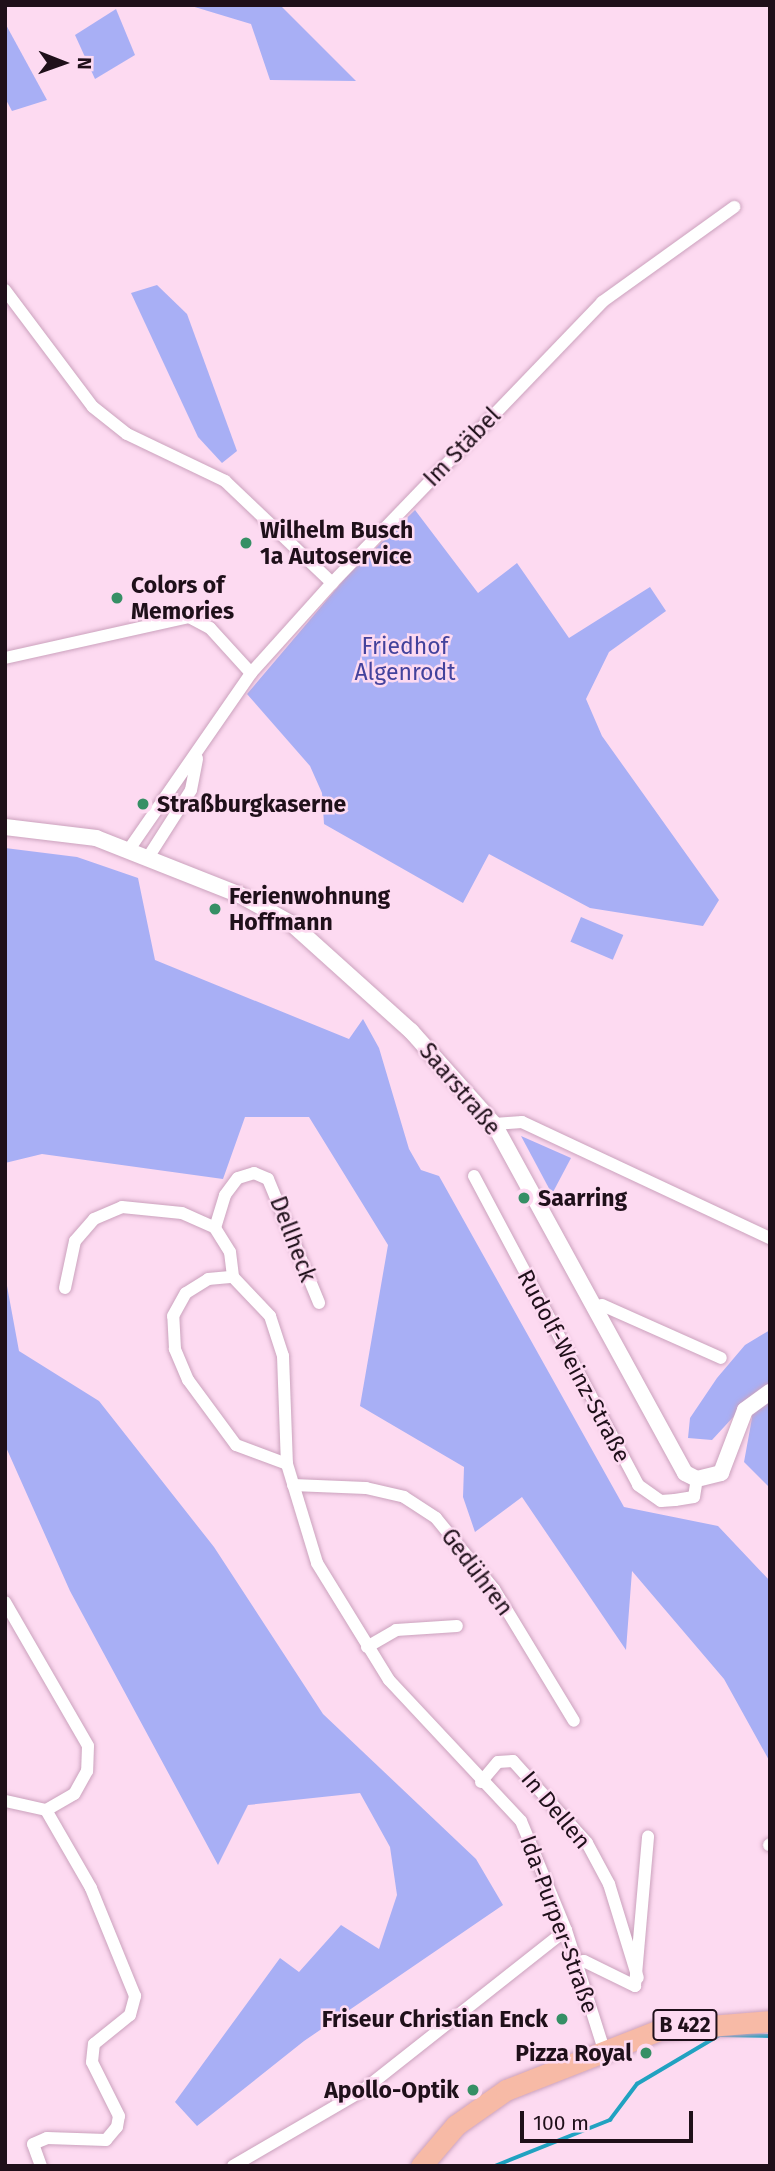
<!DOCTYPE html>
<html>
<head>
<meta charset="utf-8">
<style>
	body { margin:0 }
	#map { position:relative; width:775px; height:2171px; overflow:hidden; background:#fddaf1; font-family:"Fira Sans",sans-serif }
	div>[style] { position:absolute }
	.green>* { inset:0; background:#a8aff5; transform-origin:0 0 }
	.stream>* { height:3.5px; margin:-1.75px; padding:0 1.75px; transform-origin:1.75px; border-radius:1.75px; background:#21a2c1 }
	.roads { filter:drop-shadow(0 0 2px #cba2bd) drop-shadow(0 0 2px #cba2bd) }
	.minor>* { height:12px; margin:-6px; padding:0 6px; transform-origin:6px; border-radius:6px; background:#fff }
	.tertiary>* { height:16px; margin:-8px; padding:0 8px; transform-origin:8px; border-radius:8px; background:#fff }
	.primary>* { height:21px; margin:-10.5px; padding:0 10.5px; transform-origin:10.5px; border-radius:10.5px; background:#f7baa6 }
	.dots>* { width:19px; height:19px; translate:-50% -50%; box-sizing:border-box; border:4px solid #fddaf1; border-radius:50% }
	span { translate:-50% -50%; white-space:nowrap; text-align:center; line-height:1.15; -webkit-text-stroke:5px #fddaf1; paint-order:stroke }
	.shield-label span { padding:2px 5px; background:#fddaf1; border:2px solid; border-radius:5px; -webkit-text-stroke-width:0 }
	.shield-label { font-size:21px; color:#1f101a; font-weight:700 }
	.street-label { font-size:23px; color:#1f101a }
	.poi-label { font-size:23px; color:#1f101a; font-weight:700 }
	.left { translate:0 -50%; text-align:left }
	.right { translate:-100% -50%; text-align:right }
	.park-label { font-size:23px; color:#43429c }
	.frame { position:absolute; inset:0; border:7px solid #1f101a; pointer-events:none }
	.north { position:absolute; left:28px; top:28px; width:70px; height:70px; -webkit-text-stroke:5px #fddaf1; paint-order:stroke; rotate:91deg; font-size:19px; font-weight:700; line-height:28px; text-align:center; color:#1f101a }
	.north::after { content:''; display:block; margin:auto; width:24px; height:32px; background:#1f101a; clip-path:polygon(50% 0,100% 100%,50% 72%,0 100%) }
	.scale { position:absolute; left:520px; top:2111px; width:173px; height:32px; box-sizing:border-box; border:4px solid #1f101a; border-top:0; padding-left:9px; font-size:21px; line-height:24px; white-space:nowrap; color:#1f101a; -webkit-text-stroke:5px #fddaf1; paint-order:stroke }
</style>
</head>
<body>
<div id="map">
	<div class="green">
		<i style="clip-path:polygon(188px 5px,280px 5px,356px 81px,270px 80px,251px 24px)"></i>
		<i style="clip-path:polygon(116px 9px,135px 55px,95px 79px,75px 35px)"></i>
		<i style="clip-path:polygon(5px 23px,47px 100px,12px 111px,5px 98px)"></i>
		<i style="clip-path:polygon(157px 285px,187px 314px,237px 451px,222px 463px,198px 437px,131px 293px)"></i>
		<i style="clip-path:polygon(415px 510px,478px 593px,517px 563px,569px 638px,650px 587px,666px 611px,609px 652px,586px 699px,602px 736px,719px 900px,703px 926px,590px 908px,489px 854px,463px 903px,324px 824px,322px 793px,310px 766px,247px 694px,348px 575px)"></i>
		<i style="clip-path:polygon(5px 848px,77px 857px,138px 878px,155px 960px,349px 1039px,363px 1019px,379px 1048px,409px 1149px,421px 1170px,439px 1176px,624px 1507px,718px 1526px,770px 1581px,770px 1762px,724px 1679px,632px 1571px,626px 1650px,522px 1497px,475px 1532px,463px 1497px,464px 1467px,360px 1406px,388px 1245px,309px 1117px,245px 1117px,223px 1179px,42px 1154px,5px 1163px)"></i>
		<i style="left:581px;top:917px;width:46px;height:27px;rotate:23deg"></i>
		<i style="clip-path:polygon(521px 1136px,571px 1158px,552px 1194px)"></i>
		<i style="clip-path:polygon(5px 1275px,19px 1351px,99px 1401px,214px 1547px,323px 1714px,476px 1859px,503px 1905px,304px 2041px,197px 2126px,175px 2102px,280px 1958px,299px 1972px,341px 1925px,379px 1949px,397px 1895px,390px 1847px,360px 1793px,248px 1805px,218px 1865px,70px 1591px,5px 1445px)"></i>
		<i style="clip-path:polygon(770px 1330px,770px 1488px,744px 1462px,752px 1418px,748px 1401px,712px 1440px,688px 1438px,690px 1418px,717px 1378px,745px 1345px)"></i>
	</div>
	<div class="stream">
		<i style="left:495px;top:2166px;width:124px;rotate:-21.8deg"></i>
		<i style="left:610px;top:2120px;width:45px;rotate:-53.1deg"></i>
		<i style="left:637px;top:2084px;width:96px;rotate:-30.6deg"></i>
		<i style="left:720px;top:2035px;width:50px;rotate:1.1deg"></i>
	</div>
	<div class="roads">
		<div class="minor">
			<i style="left:5px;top:290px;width:146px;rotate:53.1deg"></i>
			<i style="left:93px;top:407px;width:43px;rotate:38.5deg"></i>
			<i style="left:127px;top:434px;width:109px;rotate:25.6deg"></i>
			<i style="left:225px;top:481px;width:148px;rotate:43.6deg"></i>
			<i style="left:5px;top:658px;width:189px;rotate:-12.6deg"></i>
			<i style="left:189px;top:617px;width:24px;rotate:28deg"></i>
			<i style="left:210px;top:628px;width:61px;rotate:47.7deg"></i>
			<i style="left:130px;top:848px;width:213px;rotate:-55.3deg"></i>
			<i style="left:251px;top:673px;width:121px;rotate:-48deg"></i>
			<i style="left:332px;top:583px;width:390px;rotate:-46.1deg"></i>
			<i style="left:602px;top:302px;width:163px;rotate:-35.7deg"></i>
			<i style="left:149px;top:856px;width:78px;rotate:-57.5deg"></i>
			<i style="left:191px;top:790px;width:32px;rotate:-79deg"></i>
			<i style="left:494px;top:1124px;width:28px;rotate:-4deg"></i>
			<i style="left:522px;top:1122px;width:274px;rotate:25.1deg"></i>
			<i style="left:474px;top:1176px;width:350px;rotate:62deg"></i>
			<i style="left:638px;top:1485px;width:28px;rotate:35deg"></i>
			<i style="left:661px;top:1501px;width:14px;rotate:-4deg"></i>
			<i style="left:675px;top:1500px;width:19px;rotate:-9deg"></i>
			<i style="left:694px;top:1497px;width:18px;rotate:-81deg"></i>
			<i style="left:215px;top:1228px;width:34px;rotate:-73deg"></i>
			<i style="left:225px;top:1195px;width:21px;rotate:-53deg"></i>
			<i style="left:238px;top:1178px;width:17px;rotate:-17deg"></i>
			<i style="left:254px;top:1173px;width:15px;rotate:23deg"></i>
			<i style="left:268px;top:1179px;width:134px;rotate:67.6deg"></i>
			<i style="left:65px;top:1288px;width:48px;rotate:-78deg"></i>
			<i style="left:75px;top:1241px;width:29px;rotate:-49deg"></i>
			<i style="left:94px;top:1219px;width:30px;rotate:-23deg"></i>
			<i style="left:122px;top:1207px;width:60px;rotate:5.7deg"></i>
			<i style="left:182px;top:1213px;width:36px;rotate:24deg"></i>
			<i style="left:215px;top:1228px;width:28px;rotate:58deg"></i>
			<i style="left:230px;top:1252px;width:25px;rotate:83deg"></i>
			<i style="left:593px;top:1308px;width:9px;rotate:-18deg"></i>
			<i style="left:602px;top:1305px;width:130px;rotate:24deg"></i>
			<i style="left:287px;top:1464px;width:54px;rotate:-159.6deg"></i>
			<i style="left:236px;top:1445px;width:81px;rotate:-126.4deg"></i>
			<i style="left:188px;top:1380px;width:34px;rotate:-113deg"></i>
			<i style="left:175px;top:1349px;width:33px;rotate:-93deg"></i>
			<i style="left:173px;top:1316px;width:26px;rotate:-61deg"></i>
			<i style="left:186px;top:1293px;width:26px;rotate:-32deg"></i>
			<i style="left:208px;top:1279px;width:25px;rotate:-5deg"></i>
			<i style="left:233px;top:1277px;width:54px;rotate:46.5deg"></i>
			<i style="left:270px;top:1316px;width:42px;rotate:72deg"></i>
			<i style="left:283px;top:1356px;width:108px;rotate:87.9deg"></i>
			<i style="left:287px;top:1464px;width:103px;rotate:73.1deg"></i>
			<i style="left:317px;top:1563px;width:137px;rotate:58.4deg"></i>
			<i style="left:389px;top:1680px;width:193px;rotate:46.9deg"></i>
			<i style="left:521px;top:1821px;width:118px;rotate:67.6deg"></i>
			<i style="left:566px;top:1930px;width:126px;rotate:72.4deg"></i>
			<i style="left:293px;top:1485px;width:73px;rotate:2.4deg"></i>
			<i style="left:366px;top:1488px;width:39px;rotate:13deg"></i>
			<i style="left:404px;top:1497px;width:38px;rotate:33deg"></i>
			<i style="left:436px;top:1518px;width:92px;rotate:50.8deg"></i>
			<i style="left:494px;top:1589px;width:154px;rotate:58.8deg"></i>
			<i style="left:5px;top:1602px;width:166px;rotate:60deg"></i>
			<i style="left:88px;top:1746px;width:25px;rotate:92deg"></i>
			<i style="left:87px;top:1771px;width:26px;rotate:119deg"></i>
			<i style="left:74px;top:1794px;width:32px;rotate:150deg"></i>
			<i style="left:46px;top:1810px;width:42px;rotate:-167.6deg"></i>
			<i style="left:367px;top:1647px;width:34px;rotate:-30deg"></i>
			<i style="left:396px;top:1630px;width:61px;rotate:-3.8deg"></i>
			<i style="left:481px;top:1782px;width:26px;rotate:-50deg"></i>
			<i style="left:498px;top:1762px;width:15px;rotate:-4deg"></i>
			<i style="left:513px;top:1761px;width:110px;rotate:47.9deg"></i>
			<i style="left:587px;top:1843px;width:47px;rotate:61.8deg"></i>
			<i style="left:609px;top:1884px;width:98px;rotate:72.9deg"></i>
			<i style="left:769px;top:1845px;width:1px;rotate:-45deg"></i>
			<i style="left:575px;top:1963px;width:9px;rotate:-13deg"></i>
			<i style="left:584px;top:1961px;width:57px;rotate:26.1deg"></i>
			<i style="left:635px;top:1986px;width:150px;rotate:-85deg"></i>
			<i style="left:41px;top:2166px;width:23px;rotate:-110deg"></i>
			<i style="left:33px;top:2144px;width:15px;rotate:-23deg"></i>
			<i style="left:47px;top:2138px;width:59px;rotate:1.9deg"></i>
			<i style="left:106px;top:2140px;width:17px;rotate:-50deg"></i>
			<i style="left:117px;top:2127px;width:11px;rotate:-80deg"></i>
			<i style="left:119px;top:2116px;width:60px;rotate:-116.6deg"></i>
			<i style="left:92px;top:2062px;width:18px;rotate:-84deg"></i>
			<i style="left:94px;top:2044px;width:46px;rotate:-38.9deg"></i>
			<i style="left:130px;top:2015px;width:20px;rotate:-75deg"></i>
			<i style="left:135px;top:1996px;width:117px;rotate:-112.2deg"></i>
			<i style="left:91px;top:1888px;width:90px;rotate:-120deg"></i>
			<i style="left:233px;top:2166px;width:149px;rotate:-30.2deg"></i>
			<i style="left:362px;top:2091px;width:260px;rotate:-38.3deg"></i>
		</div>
		<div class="tertiary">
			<i style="left:5px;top:827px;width:92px;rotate:6.9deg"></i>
			<i style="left:96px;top:838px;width:155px;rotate:21.6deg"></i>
			<i style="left:240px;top:895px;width:60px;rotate:29.1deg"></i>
			<i style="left:292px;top:924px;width:160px;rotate:42deg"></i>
			<i style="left:411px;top:1031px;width:125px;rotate:48.3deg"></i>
			<i style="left:494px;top:1124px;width:398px;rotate:61.3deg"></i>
			<i style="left:685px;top:1473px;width:13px;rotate:27deg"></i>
			<i style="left:697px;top:1479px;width:25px;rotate:-14deg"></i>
			<i style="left:721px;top:1473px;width:67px;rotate:-69.1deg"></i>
			<i style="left:745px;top:1410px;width:31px;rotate:-36deg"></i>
		</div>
		<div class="primary">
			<i style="left:421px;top:2166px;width:54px;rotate:-49.5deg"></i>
			<i style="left:456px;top:2125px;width:61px;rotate:-35deg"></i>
			<i style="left:506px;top:2090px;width:164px;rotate:-21.4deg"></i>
			<i style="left:659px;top:2030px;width:111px;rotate:-4.6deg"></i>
		</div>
	</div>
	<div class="dots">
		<i style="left:246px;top:543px;background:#368f65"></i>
		<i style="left:117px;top:598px;background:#368f65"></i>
		<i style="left:143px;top:804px;background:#368f65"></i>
		<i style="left:215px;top:909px;background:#368f65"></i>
		<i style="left:524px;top:1198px;background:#368f65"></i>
		<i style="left:562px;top:2019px;background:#368f65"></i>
		<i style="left:646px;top:2053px;background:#368f65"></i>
		<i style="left:473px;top:2090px;background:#368f65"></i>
	</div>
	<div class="shield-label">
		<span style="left:685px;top:2025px">B 422</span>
	</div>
	<div class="street-label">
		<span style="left:462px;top:447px;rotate:-46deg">Im Stäbel</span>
		<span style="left:460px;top:1089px;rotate:50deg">Saarstraße</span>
		<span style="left:293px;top:1239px;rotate:69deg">Dellheck</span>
		<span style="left:574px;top:1366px;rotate:62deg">Rudolf-Weinz-Straße</span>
		<span style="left:477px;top:1572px;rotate:53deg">Gedühren</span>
		<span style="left:556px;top:1810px;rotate:50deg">In Dellen</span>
		<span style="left:559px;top:1924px;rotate:70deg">Ida-Purper-Straße</span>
	</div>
	<div class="poi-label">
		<span class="left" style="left:260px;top:543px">Wilhelm Busch<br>1a Autoservice</span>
		<span class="left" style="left:131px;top:598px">Colors of<br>Memories</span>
		<span class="left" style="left:157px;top:804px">Straßburgkaserne</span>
		<span class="left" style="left:229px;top:909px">Ferienwohnung<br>Hoffmann</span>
		<span class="left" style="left:538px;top:1198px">Saarring</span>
		<span class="right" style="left:548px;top:2019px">Friseur Christian Enck</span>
		<span class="right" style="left:632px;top:2053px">Pizza Royal</span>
		<span class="right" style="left:459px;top:2090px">Apollo-Optik</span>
	</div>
	<div class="park-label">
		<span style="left:405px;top:659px">Friedhof<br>Algenrodt</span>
	</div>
	<div class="frame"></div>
	<div class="north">N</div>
	<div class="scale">100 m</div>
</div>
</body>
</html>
